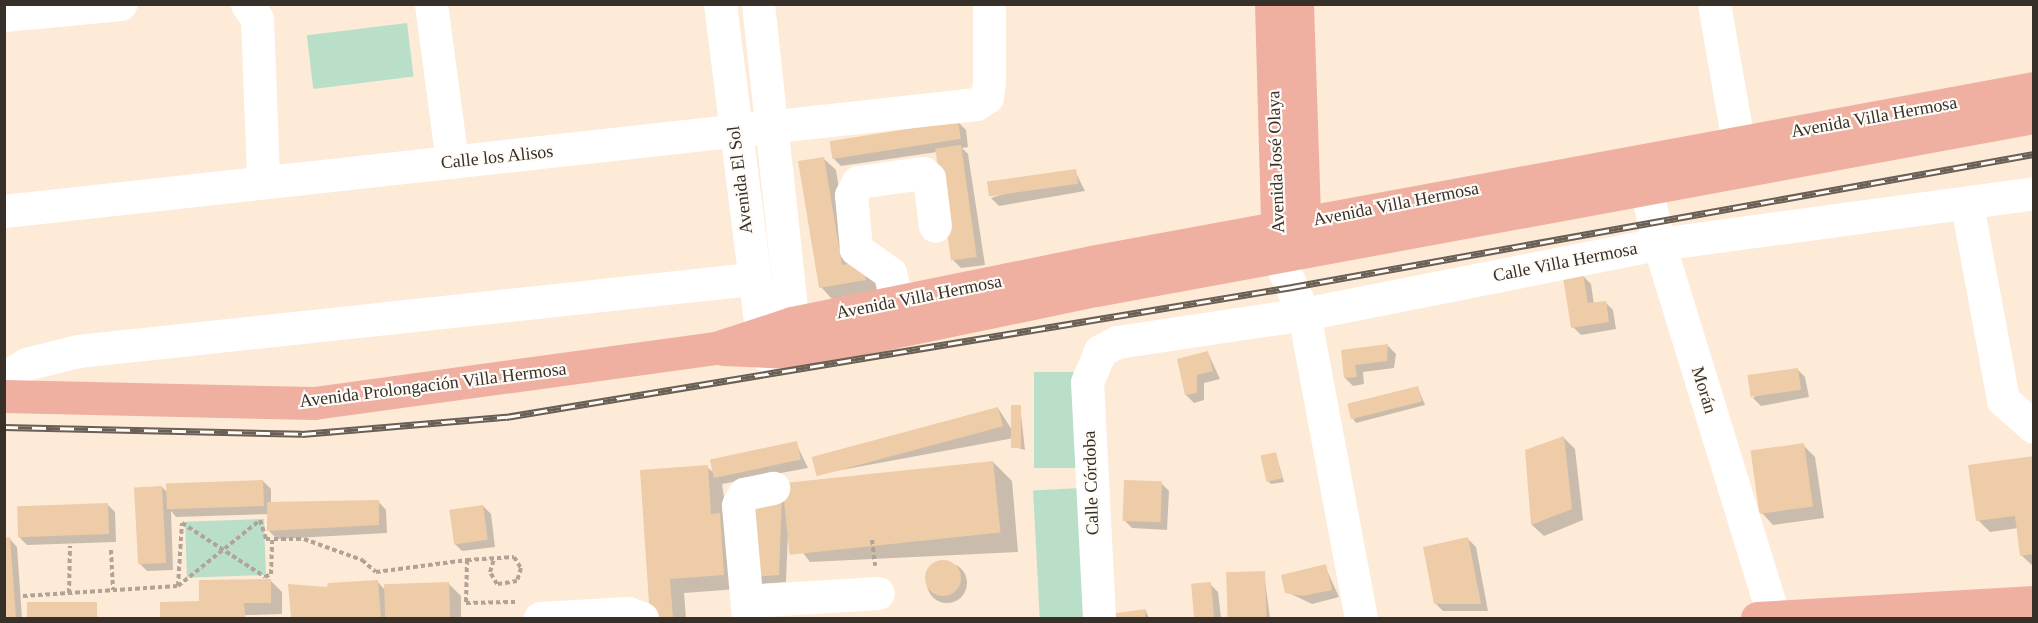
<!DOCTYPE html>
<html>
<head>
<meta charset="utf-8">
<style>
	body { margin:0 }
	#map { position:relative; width:2038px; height:623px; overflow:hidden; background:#fdebd8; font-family:Georgia,serif }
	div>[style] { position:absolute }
	.green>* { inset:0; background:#badfc8; transform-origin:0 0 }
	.shadow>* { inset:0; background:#0003; transform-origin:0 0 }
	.round { border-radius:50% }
	.building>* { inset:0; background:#eecca7; transform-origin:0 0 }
	.path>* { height:4px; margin-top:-2px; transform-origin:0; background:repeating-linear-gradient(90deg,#b1a395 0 4.5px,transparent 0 7.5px) }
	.minor>* { height:33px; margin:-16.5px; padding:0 16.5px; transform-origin:16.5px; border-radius:16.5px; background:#fff }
	.major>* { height:33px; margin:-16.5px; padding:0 16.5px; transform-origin:16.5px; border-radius:16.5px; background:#efb0a1 }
	.rail>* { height:7px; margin-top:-3.5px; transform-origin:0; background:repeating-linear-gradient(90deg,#fffbf7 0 14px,#695f55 0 28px); box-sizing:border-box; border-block:2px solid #695f55 }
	span { translate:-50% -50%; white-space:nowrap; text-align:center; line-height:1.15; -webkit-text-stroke:4.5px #fffbf7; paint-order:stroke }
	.street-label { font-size:18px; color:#373029 }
	.frame { position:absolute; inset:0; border:6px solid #373029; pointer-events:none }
</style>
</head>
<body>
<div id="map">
	<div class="green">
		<i style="left:407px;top:23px;width:54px;height:101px;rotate:83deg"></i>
		<i style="left:1034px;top:372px;width:42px;height:96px"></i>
		<i style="left:1080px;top:488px;width:130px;height:47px;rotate:87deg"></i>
		<i style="left:264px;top:519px;width:56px;height:79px;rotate:88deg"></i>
	</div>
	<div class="shadow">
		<i style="clip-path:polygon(958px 122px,966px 130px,968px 147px,962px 148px,968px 154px,985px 265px,961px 268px,953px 260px,937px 152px,841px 166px,833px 158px)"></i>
		<i style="clip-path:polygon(824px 159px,836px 170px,851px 265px,874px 275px,877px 292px,832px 299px,821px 287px)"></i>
		<i style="clip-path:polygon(1075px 171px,1085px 191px,999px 206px,991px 198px)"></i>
		<i style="clip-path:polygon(1583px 276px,1591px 284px,1594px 304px,1605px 302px,1613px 310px,1616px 329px,1581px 335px,1573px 327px)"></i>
		<i style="clip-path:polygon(1388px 346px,1396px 354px,1394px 368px,1363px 372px,1364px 384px,1353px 386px,1345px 378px,1342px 351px)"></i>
		<i style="clip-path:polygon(1208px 353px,1220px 379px,1204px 383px,1204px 400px,1194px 403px,1186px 395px)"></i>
		<i style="clip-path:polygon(1797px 369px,1805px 377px,1809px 397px,1761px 406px,1753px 398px)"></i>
		<i style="clip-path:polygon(1418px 388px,1425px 405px,1356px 423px,1353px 419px)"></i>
		<i style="clip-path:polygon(1020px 406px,1025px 450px,1014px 447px,1014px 438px,825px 473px,813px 461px,998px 408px,1012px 430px)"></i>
		<i style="clip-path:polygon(1564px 438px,1575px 449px,1583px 520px,1544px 536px,1532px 525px,1526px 451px)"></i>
		<i style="clip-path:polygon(796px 443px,808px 468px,722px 484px,738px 589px,684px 593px,686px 618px,652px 618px,707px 467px,714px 473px)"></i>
		<i style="clip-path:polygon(1803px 445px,1815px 457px,1824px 518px,1773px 525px,1762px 513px)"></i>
		<i style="clip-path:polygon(1276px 454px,1284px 482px,1271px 484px,1268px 481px)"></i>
		<i style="clip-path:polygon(2034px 457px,2034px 567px,2021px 555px,2018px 528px,1990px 532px,1978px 520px)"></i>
		<i style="clip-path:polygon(993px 462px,1012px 481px,1018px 552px,810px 562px,788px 533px,786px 582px,760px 584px,752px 576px,781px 497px,787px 502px)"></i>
		<i style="clip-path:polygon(263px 481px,271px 489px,271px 503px,378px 501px,386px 510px,387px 533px,277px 539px,269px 531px,269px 514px,176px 517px,171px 511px,173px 570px,147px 571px,139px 563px,162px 487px,168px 493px)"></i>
		<i style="clip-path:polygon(1161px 483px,1169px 491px,1167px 530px,1132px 528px,1124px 520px)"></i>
		<i style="clip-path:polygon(107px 504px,115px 512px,116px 542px,27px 545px,19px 537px)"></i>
		<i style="clip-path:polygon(483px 506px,491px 514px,495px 547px,462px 551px,454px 543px)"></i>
		<i style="clip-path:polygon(9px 538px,17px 547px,22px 618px,4px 618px,4px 539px)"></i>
		<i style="clip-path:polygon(1468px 539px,1476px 547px,1488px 611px,1443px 611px,1435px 603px)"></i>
		<i class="round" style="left:927px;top:563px;width:40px;height:40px"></i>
		<i style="clip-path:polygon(1325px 566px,1339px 597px,1312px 604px,1287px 592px)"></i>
		<i style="clip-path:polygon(1264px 573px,1270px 618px,1230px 618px,1228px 575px)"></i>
		<i style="clip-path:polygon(270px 580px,282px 592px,282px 614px,162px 618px,162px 603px,201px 602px)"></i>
		<i style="clip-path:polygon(377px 581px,385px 590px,449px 584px,461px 596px,461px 618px,292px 618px,289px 586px,328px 589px)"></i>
		<i style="clip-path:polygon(1210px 584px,1218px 592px,1221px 618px,1196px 618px,1193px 586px)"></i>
		<i style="left:28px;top:603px;width:68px;height:15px"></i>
		<i style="clip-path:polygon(1146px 611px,1149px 618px,1111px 618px)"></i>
	</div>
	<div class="building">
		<i style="left:958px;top:121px;width:18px;height:130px;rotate:81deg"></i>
		<i style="left:961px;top:145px;width:113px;height:26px;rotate:82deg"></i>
		<i style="clip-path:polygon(824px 157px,842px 265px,863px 261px,866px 280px,819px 288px,798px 161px)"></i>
		<i style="left:1076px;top:169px;width:15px;height:90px;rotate:82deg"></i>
		<i style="clip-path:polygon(1583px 274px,1588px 303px,1606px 301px,1609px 322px,1571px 328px,1563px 277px)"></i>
		<i style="clip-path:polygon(1388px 344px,1387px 361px,1355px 365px,1357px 377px,1344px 378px,1341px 350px)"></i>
		<i style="clip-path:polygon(1208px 351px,1213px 371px,1197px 375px,1197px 393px,1185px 395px,1177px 359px)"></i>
		<i style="left:1798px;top:368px;width:22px;height:51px;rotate:82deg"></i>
		<i style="left:1418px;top:386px;width:16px;height:73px;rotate:76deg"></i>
		<i style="left:1011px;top:405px;width:10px;height:43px"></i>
		<i style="left:998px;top:407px;width:20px;height:193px;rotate:75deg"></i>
		<i style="clip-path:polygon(1564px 436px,1572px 509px,1531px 525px,1525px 450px)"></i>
		<i style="left:797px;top:441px;width:19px;height:89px;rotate:78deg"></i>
		<i style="left:1804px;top:443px;width:64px;height:54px;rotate:82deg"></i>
		<i style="left:1276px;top:452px;width:27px;height:16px;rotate:77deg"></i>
		<i style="clip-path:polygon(2034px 456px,2034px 554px,2020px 556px,2015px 516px,1976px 521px,1968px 465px)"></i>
		<i style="left:993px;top:461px;width:72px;height:212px;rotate:84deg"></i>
		<i style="clip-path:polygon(708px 465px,711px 514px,720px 513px,724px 575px,670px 579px,673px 618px,650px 618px,640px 470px)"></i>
		<i style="left:263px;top:480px;width:26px;height:97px;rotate:88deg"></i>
		<i style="left:1124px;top:480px;width:38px;height:41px;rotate:2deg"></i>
		<i style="left:162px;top:486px;width:77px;height:28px;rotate:87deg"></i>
		<i style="clip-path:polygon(782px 495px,779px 575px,750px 577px,744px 497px)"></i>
		<i style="clip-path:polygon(379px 500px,379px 525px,267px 531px,267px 502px)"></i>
		<i style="left:108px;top:503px;width:31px;height:91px;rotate:88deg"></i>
		<i style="left:483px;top:505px;width:35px;height:34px;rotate:82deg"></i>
		<i style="clip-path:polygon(10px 537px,16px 618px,4px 618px,4px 538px)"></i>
		<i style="clip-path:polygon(1468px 537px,1481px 604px,1434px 604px,1423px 547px)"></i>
		<i class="round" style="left:925px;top:560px;width:36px;height:36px"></i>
		<i style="clip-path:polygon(1326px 564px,1332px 590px,1303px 596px,1285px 593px,1281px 575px)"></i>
		<i style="left:1265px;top:571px;width:46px;height:39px;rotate:88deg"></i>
		<i style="clip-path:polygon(271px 579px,271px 603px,244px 603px,245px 618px,160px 618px,160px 602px,199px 601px,199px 580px)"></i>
		<i style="clip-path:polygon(378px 580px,381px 618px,291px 618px,288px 584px,327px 587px,328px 583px)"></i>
		<i style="left:449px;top:582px;width:36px;height:65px;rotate:88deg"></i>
		<i style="left:1211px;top:582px;width:36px;height:20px;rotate:85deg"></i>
		<i style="left:27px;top:602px;width:70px;height:16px"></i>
		<i style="clip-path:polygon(1146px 609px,1145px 618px,1109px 618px,1109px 614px)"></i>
	</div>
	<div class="path">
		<i style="left:872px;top:540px;width:26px;rotate:83deg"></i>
		<i style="left:111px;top:550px;width:40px;rotate:87.1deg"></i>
		<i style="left:467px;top:560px;width:47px;rotate:-3.7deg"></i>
		<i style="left:514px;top:557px;width:13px;rotate:58deg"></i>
		<i style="left:521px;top:568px;width:14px;rotate:107deg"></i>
		<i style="left:517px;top:581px;width:20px;rotate:171deg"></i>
		<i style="left:497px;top:584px;width:14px;rotate:-120deg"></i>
		<i style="left:490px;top:572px;width:14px;rotate:-73deg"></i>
		<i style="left:178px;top:586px;width:63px;rotate:-86.4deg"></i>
		<i style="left:182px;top:523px;width:99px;rotate:33deg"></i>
		<i style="left:265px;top:577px;width:7px;rotate:-27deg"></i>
		<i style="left:271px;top:574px;width:34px;rotate:-88deg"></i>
		<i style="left:69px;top:593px;width:47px;rotate:-88.8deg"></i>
		<i style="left:23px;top:596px;width:155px;rotate:-3.7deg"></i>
		<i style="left:178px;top:586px;width:105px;rotate:-38.8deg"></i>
		<i style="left:260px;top:520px;width:20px;rotate:72deg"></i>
		<i style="left:266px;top:539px;width:38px"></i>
		<i style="left:304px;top:539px;width:62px;rotate:19.9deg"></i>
		<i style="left:362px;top:560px;width:18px;rotate:41deg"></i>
		<i style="left:376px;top:572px;width:92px;rotate:-7.5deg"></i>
		<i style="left:467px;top:560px;width:43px;rotate:91.3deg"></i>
		<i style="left:466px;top:603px;width:49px;rotate:-1.2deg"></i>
	</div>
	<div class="minor">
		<i style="left:247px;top:4px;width:18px;rotate:56deg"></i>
		<i style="left:257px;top:19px;width:159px;rotate:87.8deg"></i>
		<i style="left:431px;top:4px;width:159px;rotate:82.4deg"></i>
		<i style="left:720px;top:4px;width:353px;rotate:82.8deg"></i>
		<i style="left:758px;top:4px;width:350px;rotate:83.8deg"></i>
		<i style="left:1714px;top:4px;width:140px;rotate:80.1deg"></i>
		<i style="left:4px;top:15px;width:117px;rotate:-5.4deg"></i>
		<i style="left:1640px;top:162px;width:84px;rotate:77deg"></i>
		<i style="left:1659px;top:244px;width:391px;rotate:72.9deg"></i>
		<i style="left:1967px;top:205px;width:198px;rotate:79.5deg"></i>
		<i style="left:2003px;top:400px;width:41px;rotate:41.1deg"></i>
		<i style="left:4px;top:211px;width:978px;rotate:-6.28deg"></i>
		<i style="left:976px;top:104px;width:13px;rotate:-32deg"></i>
		<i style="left:987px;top:97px;width:16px;rotate:-83deg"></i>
		<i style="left:989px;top:81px;width:77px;rotate:-90deg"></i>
		<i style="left:1279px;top:260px;width:60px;rotate:65.2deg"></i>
		<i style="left:1304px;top:314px;width:309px;rotate:79.4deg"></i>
		<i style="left:897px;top:301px;width:29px;rotate:-104deg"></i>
		<i style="left:890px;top:273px;width:42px;rotate:-144.8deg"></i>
		<i style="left:856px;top:249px;width:54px;rotate:-95.3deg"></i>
		<i style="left:851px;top:195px;width:15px;rotate:-62deg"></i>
		<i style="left:858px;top:182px;width:66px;rotate:-7.9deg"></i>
		<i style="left:923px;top:173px;width:8px;rotate:40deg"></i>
		<i style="left:929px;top:178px;width:48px;rotate:82.9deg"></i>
		<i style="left:4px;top:378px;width:26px;rotate:-32deg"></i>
		<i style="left:26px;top:364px;width:54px;rotate:-14deg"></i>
		<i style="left:78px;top:351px;width:678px;rotate:-6.1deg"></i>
		<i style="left:747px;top:601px;width:131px;rotate:-3.5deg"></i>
		<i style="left:540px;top:618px;width:88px;rotate:-3.3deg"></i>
		<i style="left:628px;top:613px;width:15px;rotate:20deg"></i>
		<i style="left:748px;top:618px;width:113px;rotate:-95.1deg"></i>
		<i style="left:738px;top:505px;width:13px;rotate:-61deg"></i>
		<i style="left:744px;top:494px;width:30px;rotate:-12deg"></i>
		<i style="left:1099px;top:618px;width:236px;rotate:-92.9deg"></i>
		<i style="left:1087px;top:382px;width:34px;rotate:-67deg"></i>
		<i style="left:1100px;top:351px;width:19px;rotate:-28deg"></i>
		<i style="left:1117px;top:342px;width:189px;rotate:-8.5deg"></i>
		<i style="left:1304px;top:314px;width:362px;rotate:-11.2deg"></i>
		<i style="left:1659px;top:244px;width:378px;rotate:-7.7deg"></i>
	</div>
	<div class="major">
		<i style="left:1271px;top:4px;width:245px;rotate:88.4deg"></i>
		<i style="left:1297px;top:4px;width:239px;rotate:88.1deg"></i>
		<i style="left:723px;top:349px;width:73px;rotate:2.4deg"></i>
		<i style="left:796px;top:352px;width:306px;rotate:-11.7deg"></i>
		<i style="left:1096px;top:290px;width:954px;rotate:-10.45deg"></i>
		<i style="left:4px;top:396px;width:310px;rotate:1.3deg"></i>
		<i style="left:314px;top:403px;width:406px;rotate:-7.8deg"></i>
		<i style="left:716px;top:348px;width:80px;rotate:-18.2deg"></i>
		<i style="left:792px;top:323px;width:305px;rotate:-11.5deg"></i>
		<i style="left:1091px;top:262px;width:959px;rotate:-10.45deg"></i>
		<i style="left:1757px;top:618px;width:277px;rotate:-3.3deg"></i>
	</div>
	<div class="rail">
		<i style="left:4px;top:427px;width:298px;rotate:1.3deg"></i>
		<i style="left:302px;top:434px;width:205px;rotate:-4.8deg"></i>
		<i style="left:506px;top:417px;width:797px;rotate:-9.39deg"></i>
		<i style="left:1292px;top:287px;width:754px;rotate:-10.16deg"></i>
	</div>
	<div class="street-label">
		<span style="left:1874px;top:117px;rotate:-10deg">Avenida Villa Hermosa</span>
		<span style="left:497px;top:157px;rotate:-6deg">Calle los Alisos</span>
		<span style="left:1276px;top:162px;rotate:-92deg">Avenida José Olaya</span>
		<span style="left:740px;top:180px;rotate:-97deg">Avenida El Sol</span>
		<span style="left:1396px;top:204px;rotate:-11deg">Avenida Villa Hermosa</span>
		<span style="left:1565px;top:262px;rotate:-11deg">Calle Villa Hermosa</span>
		<span style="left:919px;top:297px;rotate:-11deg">Avenida Villa Hermosa</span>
		<span style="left:433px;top:385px;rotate:-7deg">Avenida Prolongación Villa Hermosa</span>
		<span style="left:1704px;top:390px;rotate:73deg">Morán</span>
		<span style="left:1091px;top:483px;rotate:-92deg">Calle Córdoba</span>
	</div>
	<div class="frame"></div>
</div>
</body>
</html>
